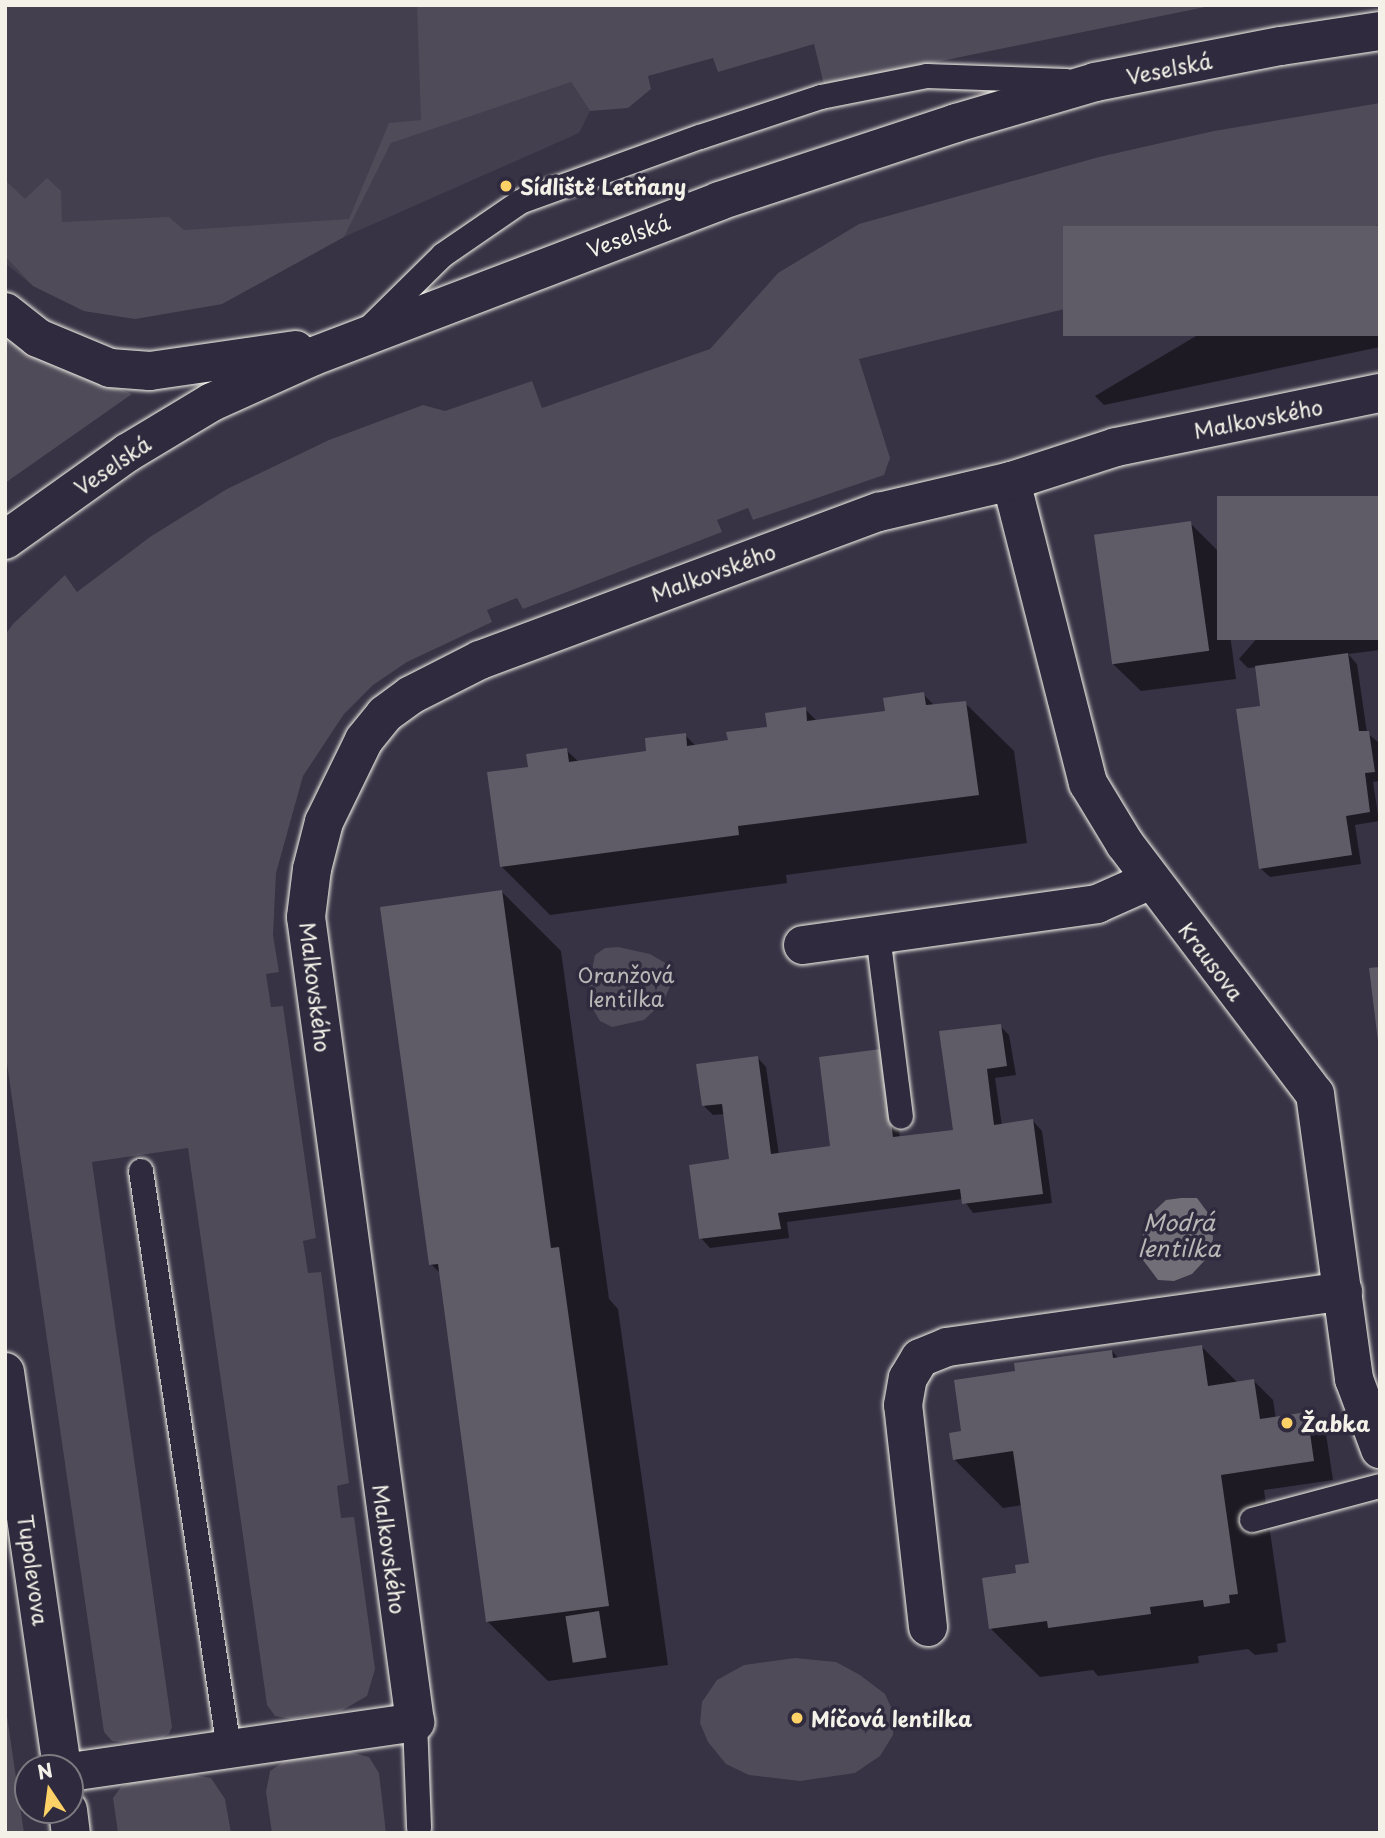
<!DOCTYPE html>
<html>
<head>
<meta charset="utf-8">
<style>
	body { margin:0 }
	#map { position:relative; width:1385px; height:1838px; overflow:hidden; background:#373244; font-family:"Playpen Sans",sans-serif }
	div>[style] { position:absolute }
	.built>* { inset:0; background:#433f4e }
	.green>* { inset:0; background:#504b59 }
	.water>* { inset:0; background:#726e77 }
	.shadow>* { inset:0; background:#0007 }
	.building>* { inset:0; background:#5f5c67; transform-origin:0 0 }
	.roads { filter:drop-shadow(0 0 2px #f4f1e8) drop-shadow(0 0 2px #f4f1e8) }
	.lane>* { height:24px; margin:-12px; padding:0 12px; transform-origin:12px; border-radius:12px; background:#2f2a3d }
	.street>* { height:38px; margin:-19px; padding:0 19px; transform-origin:19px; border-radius:19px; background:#2f2a3d }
	.secondary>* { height:38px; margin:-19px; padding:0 19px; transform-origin:19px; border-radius:19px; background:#2f2a3d }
	.dots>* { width:19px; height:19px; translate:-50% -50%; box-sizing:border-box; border:4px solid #2f2a3d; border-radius:50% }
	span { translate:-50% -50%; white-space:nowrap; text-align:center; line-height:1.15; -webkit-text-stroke:7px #2f2a3d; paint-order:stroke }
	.street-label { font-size:21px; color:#f4f1e8 }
	.poi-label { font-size:21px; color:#f4f1e8; font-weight:700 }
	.left { translate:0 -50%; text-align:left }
	.park-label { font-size:21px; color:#bbb7b6 }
	.water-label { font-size:23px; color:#bab6b5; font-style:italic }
	.frame { position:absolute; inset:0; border:7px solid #f4f1e8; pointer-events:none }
	.north { position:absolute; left:14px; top:1754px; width:70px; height:70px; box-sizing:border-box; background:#2f2a3d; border:2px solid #7e7a81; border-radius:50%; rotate:347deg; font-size:19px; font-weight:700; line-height:28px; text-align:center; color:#f4f1e8 }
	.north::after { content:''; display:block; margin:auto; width:24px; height:32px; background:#ffd166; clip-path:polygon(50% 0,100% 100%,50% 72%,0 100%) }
</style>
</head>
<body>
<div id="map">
	<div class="built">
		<i style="clip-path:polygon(5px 5px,595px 5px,571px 82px,590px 111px,579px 133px,344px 237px,222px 304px,135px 319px,84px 311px,33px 286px,5px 263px)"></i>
	</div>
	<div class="green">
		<i style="clip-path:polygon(417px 5px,1215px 5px,824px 85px,814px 44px,718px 72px,713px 58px,648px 76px,651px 89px,628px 108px,590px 111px,571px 82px,391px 143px,344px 237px,222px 304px,135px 319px,84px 311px,33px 286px,5px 256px,5px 180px,25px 199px,47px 178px,61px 191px,62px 222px,169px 217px,184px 230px,349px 219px,389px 123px,421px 120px)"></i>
		<i style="clip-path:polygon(1380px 103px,1380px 225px,1071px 289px,1073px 307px,859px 359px,890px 458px,884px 475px,753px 520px,748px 508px,717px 520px,722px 532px,523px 609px,517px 598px,487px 610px,492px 622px,407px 662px,373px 685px,344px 714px,303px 776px,276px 873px,273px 935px,279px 972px,266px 974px,271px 1007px,283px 1006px,316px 1238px,303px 1241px,308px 1273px,321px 1272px,349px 1483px,337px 1486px,341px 1518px,354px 1517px,375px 1669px,367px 1696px,341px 1711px,292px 1719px,275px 1716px,267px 1705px,188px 1148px,92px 1162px,172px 1727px,169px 1734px,162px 1738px,129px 1743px,112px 1741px,104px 1732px,5px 1050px,5px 635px,13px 624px,65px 575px,77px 592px,150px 537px,227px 489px,329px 440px,423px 405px,445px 411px,532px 381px,542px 408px,710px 349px,778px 273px,859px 224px,1099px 157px,1214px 131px)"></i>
		<i style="clip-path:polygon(5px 334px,35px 355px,132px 394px,5px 483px)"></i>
		<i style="clip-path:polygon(618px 947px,650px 954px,667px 964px,673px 973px,672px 982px,663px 1002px,644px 1020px,612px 1027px,600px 1021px,593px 1009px,589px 985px,595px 955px,605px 948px)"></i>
		<i style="clip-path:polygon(795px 1658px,836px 1662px,860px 1675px,885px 1694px,894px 1714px,893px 1735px,880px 1756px,855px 1773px,800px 1781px,749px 1775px,726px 1764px,708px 1742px,700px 1723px,702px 1702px,717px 1680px,744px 1665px)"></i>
		<i style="clip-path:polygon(5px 1702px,24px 1833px,5px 1833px)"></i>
		<i style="clip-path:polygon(346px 1751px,369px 1757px,379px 1773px,386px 1833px,272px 1833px,266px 1792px,270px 1771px,286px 1760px)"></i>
		<i style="clip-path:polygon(189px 1774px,211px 1778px,225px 1799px,231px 1833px,118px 1833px,113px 1798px,121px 1787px,133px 1782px)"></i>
	</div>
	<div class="water">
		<i style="clip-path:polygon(1181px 1198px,1197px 1198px,1211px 1217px,1213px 1239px,1207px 1258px,1192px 1274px,1174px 1281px,1158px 1280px,1143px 1260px,1143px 1231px,1151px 1214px,1166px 1200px)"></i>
	</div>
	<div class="shadow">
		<i style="clip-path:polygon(1380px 227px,1380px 347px,1104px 405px,1095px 396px)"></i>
		<i style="clip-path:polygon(1380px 498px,1380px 650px,1348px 654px,1357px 664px,1367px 733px,1378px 742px,1380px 781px,1373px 782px,1379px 821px,1355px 825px,1361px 864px,1270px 877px,1260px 868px,1262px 707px,1257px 667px,1248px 668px,1239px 659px)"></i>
		<i style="clip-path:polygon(1190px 523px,1219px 552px,1236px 679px,1141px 691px,1112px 663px)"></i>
		<i style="clip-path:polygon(923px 694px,935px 706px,965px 703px,1014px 751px,1027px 843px,786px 875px,787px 883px,550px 915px,501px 866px,530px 768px,566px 750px,579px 762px,648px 752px,685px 735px,697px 747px,730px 742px,769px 728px,805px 709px,818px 722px,887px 712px)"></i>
		<i style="clip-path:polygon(502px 892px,561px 951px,609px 1299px,618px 1309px,668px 1665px,548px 1681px,488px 1622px,441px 1274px,431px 1264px)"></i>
		<i style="clip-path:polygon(1000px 1026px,1009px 1035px,1016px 1075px,995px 1078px,1002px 1126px,1033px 1121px,1042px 1131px,1052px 1203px,973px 1213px,963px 1199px,787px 1222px,789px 1238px,710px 1248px,701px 1238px,731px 1161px,725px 1114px,713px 1115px,704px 1106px,757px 1057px,766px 1067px,779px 1155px,832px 1147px,889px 1061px,900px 1138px,955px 1131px)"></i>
		<i style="clip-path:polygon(1202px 1347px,1238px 1383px,1254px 1381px,1273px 1400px,1276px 1419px,1307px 1414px,1326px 1434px,1333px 1480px,1264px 1490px,1286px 1642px,1277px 1644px,1278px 1652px,1255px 1655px,1248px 1649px,1198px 1656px,1199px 1663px,1098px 1676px,1093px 1670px,1040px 1677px,991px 1629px,1018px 1574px,1031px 1565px,1022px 1505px,1003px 1508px,954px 1459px,963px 1432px,1017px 1373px,1112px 1351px,1119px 1359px)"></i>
	</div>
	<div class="building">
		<i style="left:1380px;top:226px;width:110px;height:317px;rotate:90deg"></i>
		<i style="left:1380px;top:496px;width:144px;height:163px;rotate:90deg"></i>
		<i style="left:1191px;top:521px;width:131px;height:98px;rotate:82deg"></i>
		<i style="clip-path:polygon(1348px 653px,1359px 731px,1369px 731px,1375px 772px,1365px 773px,1370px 812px,1346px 816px,1352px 855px,1259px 869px,1236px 709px,1260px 706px,1255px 666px)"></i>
		<i style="clip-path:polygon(924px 692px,926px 705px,966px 701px,979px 795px,738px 826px,739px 835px,500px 867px,487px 772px,528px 767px,526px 754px,567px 748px,569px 762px,646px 751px,645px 738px,686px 733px,687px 746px,728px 740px,726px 732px,767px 727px,765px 713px,806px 707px,807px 721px,885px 711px,883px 698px)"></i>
		<i style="clip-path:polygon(502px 890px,551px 1248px,559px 1247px,609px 1606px,486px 1622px,438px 1264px,429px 1265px,380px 907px)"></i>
		<i style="clip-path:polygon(1380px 967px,1380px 1041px,1378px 1041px,1369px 968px)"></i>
		<i style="clip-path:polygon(1001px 1024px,1007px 1066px,987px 1069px,994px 1125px,1033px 1119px,1043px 1194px,962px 1204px,960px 1189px,778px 1213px,781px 1229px,699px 1239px,689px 1165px,729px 1159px,722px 1104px,702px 1106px,696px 1064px,758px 1056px,771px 1154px,830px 1146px,819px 1057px,881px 1049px,893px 1137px,953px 1130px,939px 1031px)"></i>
		<i style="clip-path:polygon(1202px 1345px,1208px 1386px,1254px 1379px,1260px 1419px,1307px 1412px,1314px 1461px,1221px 1475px,1238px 1594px,1229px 1595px,1230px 1603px,1204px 1607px,1203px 1600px,1150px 1607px,1151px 1614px,1048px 1628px,1047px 1621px,989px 1629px,982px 1578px,1016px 1573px,1015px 1565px,1029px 1563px,1013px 1451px,953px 1460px,949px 1433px,961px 1431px,954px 1380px,1015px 1371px,1014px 1363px,1112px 1350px,1113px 1358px)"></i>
		<i style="left:599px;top:1611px;width:47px;height:34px;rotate:81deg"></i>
	</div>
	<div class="roads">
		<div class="lane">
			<i style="left:368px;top:329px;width:105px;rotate:-44.6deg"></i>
			<i style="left:443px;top:255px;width:93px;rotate:-34.5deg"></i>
			<i style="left:520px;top:202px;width:191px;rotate:-19.9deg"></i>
			<i style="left:700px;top:137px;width:127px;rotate:-18.3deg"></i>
			<i style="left:821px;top:97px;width:108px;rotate:-11.2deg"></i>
			<i style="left:927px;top:76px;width:139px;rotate:2.1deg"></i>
			<i style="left:878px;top:935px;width:183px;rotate:82.8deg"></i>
			<i style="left:141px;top:1171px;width:585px;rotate:81.34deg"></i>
			<i style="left:1252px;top:1520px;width:132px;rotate:-14.9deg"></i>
			<i style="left:415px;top:1722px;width:106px;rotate:87.8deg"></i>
		</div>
		<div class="street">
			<i style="left:1011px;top:481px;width:312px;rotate:75.7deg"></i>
			<i style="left:1088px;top:783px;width:71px;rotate:58.8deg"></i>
			<i style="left:1125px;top:844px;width:314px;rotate:52.8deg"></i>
			<i style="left:1315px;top:1094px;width:288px;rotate:82.2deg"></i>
			<i style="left:1354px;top:1379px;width:75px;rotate:69.6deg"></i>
			<i style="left:803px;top:945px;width:297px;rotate:-7.9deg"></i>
			<i style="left:1097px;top:904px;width:59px;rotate:-24deg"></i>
			<i style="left:928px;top:1627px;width:223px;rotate:-96.4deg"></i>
			<i style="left:903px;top:1405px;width:27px;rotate:-80deg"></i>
			<i style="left:908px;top:1378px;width:23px;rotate:-59deg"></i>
			<i style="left:920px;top:1358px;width:29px;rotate:-22deg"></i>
			<i style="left:947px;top:1347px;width:400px;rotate:-8deg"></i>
			<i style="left:70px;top:1772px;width:349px;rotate:-8.2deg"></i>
			<i style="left:415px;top:1722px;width:812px;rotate:-97.71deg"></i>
			<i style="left:306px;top:917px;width:48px;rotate:-82.9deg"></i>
			<i style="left:312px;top:869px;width:49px;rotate:-75.7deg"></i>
			<i style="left:324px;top:822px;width:91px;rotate:-64deg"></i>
			<i style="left:364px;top:740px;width:33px;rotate:-51deg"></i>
			<i style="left:385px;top:714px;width:32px;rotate:-36deg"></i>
			<i style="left:411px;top:695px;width:77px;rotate:-26.9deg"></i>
			<i style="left:480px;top:660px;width:426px;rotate:-20.4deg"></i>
			<i style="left:879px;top:512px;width:136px;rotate:-13.2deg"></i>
			<i style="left:1011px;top:481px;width:110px;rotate:-17.9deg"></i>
			<i style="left:1116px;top:447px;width:269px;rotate:-11.6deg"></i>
		</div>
		<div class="secondary">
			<i style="left:5px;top:312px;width:42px;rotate:38.2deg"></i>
			<i style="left:38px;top:338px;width:78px;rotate:22.6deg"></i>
			<i style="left:110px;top:368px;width:40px;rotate:4.3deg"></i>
			<i style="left:150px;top:371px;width:147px;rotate:-8.2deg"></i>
			<i style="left:5px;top:540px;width:150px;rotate:-35.5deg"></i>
			<i style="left:127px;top:453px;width:99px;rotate:-31deg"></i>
			<i style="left:212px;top:402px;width:112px;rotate:-24.3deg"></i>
			<i style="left:314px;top:356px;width:434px;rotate:-20.9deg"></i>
			<i style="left:719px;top:201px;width:250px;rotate:-18.2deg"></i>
			<i style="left:956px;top:123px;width:145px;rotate:-16.4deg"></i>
			<i style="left:1095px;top:82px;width:189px;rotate:-11deg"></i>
			<i style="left:1281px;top:46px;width:100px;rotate:-8.6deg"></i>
			<i style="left:5px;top:1372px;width:400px;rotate:81.8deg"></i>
			<i style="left:68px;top:1810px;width:23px;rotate:83deg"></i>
		</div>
	</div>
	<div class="dots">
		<i style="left:506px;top:186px;background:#ffd166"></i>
		<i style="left:1287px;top:1423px;background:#ffd166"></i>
		<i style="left:797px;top:1718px;background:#ffd166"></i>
	</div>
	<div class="street-label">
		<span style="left:1169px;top:68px;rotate:-11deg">Veselská</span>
		<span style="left:628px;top:235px;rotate:-20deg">Veselská</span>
		<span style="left:1258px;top:418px;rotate:-11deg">Malkovského</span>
		<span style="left:112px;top:465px;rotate:-34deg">Veselská</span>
		<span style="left:713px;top:572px;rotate:-20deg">Malkovského</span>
		<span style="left:1212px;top:961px;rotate:53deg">Krausova</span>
		<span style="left:316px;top:987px;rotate:83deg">Malkovského</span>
		<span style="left:390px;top:1549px;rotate:82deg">Malkovského</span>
		<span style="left:34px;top:1570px;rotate:82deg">Tupolevova</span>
	</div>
	<div class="poi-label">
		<span class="left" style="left:520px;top:186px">Sídliště Letňany</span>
		<span class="left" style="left:1301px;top:1423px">Žabka</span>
		<span class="left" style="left:811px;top:1718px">Míčová lentilka</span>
	</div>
	<div class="park-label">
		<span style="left:626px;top:986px">Oranžová<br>lentilka</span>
	</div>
	<div class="water-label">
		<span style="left:1179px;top:1235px">Modrá<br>lentilka</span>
	</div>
	<div class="frame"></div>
	<div class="north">N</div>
</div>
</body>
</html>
